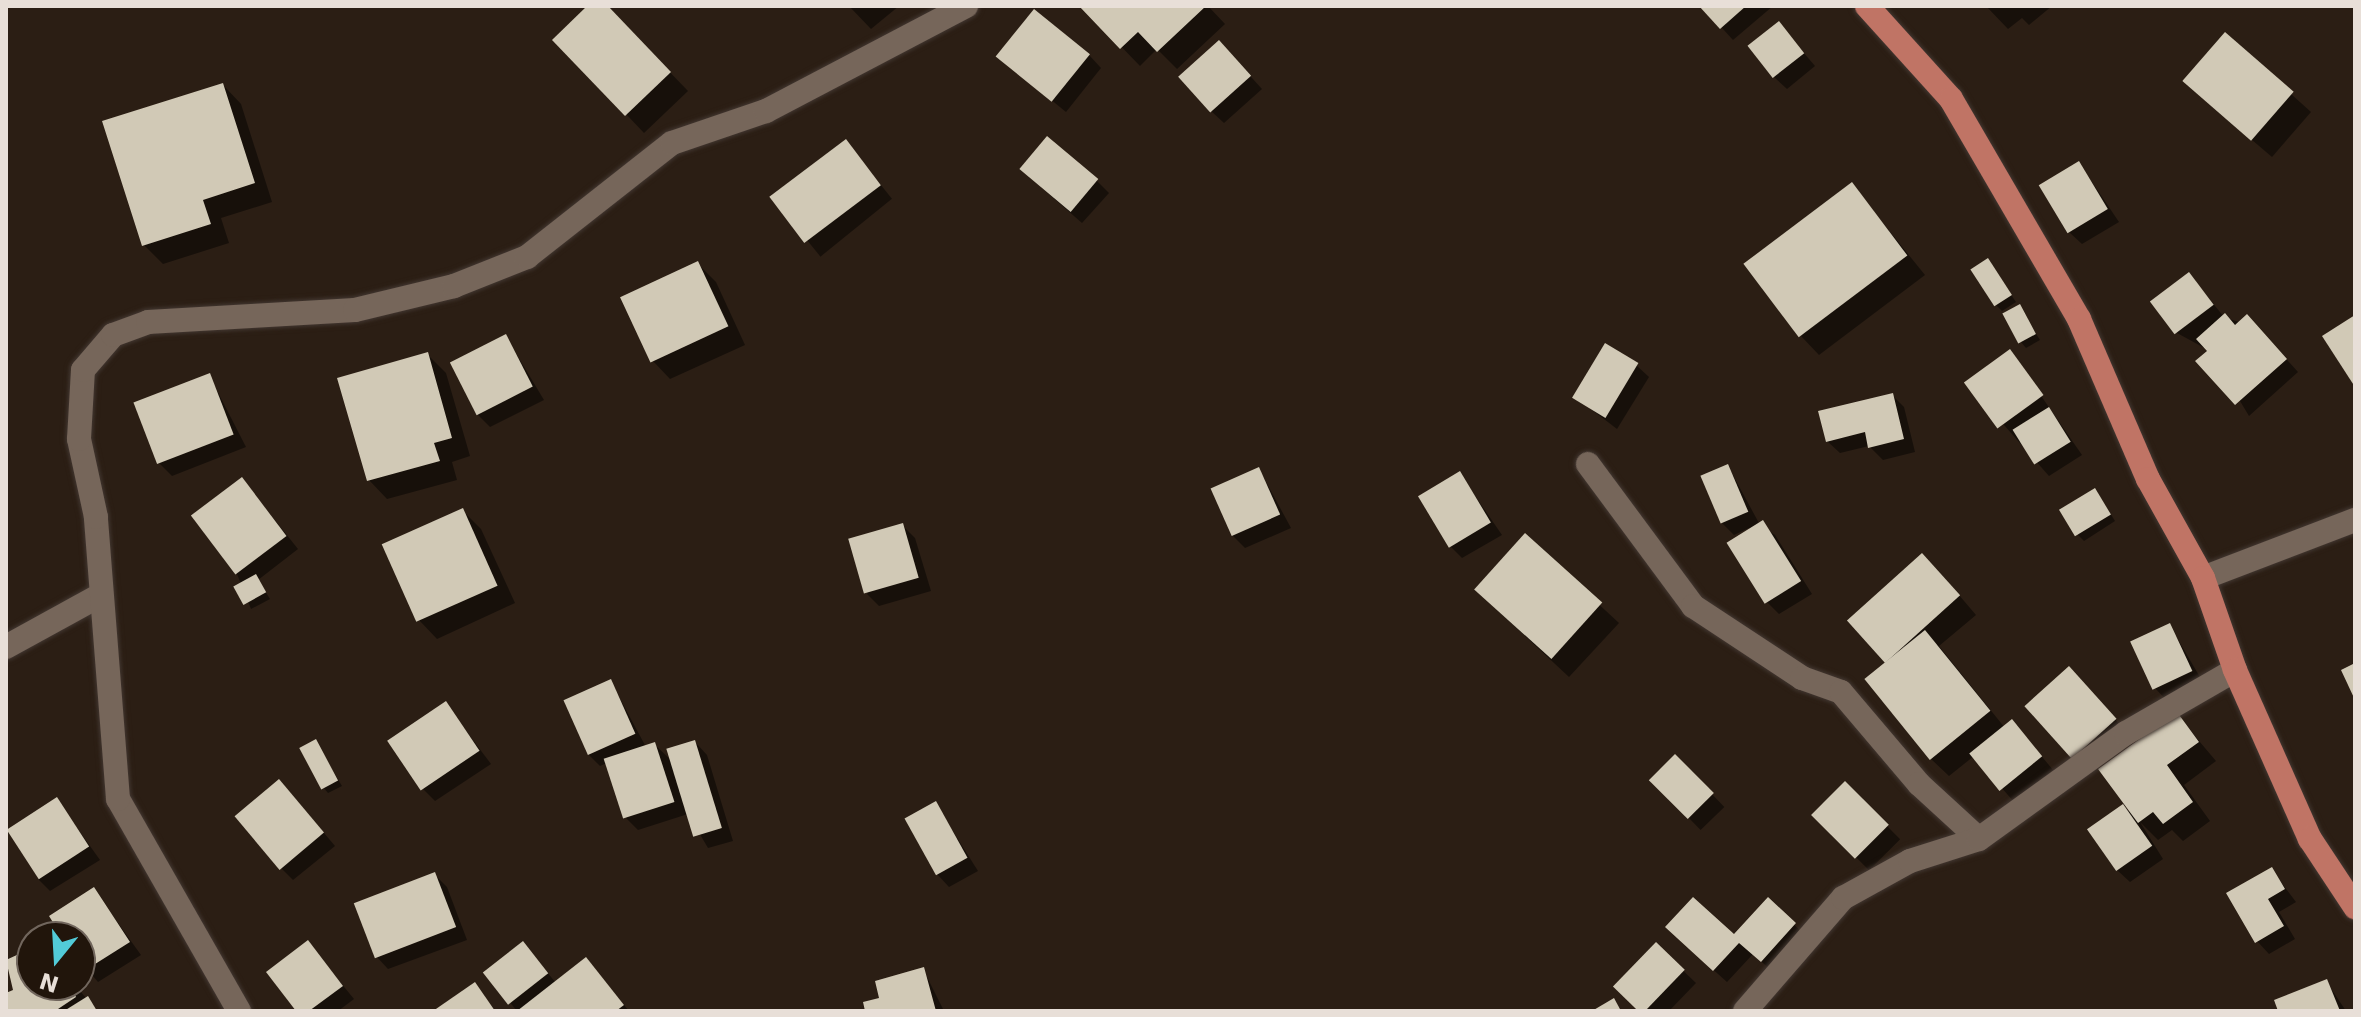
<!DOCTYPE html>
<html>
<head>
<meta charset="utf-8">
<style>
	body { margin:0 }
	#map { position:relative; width:2361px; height:1017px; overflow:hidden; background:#2b1e14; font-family:"DejaVu Sans",sans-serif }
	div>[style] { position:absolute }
	.shadow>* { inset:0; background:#0007; transform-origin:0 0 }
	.building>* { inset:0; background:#d1c9b6; transform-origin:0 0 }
	.roads { filter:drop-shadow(0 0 2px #423731) drop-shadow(0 0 2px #423731) }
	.minor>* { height:24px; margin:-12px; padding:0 12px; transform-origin:12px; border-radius:12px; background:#76665a }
	.major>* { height:24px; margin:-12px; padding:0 12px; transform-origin:12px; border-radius:12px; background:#c07465 }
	span { translate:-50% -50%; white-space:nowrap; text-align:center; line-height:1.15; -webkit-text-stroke:8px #21150b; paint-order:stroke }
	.frame { position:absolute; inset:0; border:8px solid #e8dfd8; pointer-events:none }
	.north { position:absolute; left:16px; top:921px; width:80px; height:80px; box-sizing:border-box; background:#21150b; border:2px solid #71665d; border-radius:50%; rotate:198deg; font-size:22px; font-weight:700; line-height:32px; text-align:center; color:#e8dfd8 }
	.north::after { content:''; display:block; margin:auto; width:28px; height:36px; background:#52cbd8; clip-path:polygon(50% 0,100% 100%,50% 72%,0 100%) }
</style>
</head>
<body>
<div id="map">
	<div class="shadow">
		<i style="clip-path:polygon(590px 6px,606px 6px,688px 91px,644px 133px,626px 114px)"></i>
		<i style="clip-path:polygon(849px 6px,899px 6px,871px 29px)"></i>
		<i style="clip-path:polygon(1082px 6px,1208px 6px,1225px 24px,1177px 69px,1157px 49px,1140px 66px)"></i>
		<i style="clip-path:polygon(1702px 6px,1773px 6px,1733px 40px)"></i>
		<i style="clip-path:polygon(1986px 6px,2052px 6px,2029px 25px,2022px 18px,2008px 29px)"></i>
		<i style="clip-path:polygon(1779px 24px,1815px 66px,1787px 89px,1774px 77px)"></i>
		<i style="clip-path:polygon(2225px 35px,2311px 112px,2272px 157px,2204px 99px)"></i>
		<i style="clip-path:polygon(1089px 55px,1101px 68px,1066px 112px,999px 57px)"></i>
		<i style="clip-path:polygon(1231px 55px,1262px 89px,1224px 123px,1211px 111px)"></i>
		<i style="clip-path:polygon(223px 85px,241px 104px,272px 202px,221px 218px,229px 243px,163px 264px,144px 245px)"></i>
		<i style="left:846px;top:142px;width:73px;height:92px;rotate:51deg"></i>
		<i style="clip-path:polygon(2079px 163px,2119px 222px,2082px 244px,2069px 232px)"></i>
		<i style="clip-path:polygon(1096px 180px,1109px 193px,1082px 223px,1034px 181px)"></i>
		<i style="clip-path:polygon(1852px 185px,1925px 275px,1819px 355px,1801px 336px)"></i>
		<i style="clip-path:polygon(1988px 261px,2016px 302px,2002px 311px,1996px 305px)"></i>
		<i style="clip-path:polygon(697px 263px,716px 282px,745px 345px,670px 379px,652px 360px,622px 298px)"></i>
		<i style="clip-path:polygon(2189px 274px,2224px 317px,2259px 329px,2298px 372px,2249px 416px,2210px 351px,2177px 333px)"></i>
		<i style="clip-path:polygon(2019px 307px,2040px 340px,2026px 348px,2021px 342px)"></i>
		<i style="clip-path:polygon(506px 337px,544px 400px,490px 427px,477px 414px)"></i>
		<i style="clip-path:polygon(2010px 351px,2082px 455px,2049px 476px,1967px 383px)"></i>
		<i style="clip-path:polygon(427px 354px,446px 373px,470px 456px,452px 462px,457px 480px,387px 499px,369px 480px)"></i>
		<i style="clip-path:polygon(1636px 365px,1649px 377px,1617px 429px,1574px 396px)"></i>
		<i style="clip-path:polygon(209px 375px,246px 447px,172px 476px,159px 463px)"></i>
		<i style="clip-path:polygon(1892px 395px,1904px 407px,1915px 452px,1883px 460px,1869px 446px,1840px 453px,1827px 441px)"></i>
		<i style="clip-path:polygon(1728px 466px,1760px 525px,1775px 535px,1812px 594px,1779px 614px,1767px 602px,1749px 528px,1734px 535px,1721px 522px)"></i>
		<i style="clip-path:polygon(1259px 469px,1291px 528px,1245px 548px,1232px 535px)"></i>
		<i style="clip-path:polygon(1460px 474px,1502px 535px,1462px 558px,1449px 545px)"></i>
		<i style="clip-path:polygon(242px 479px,298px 549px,258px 580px,270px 599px,251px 609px,237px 574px)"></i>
		<i style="clip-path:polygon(2100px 497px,2115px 521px,2084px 541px,2078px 535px)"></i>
		<i style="clip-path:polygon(462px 510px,481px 529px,515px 603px,437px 639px,419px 620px)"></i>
		<i style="clip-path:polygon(902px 525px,915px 538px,931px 591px,879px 606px,867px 594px)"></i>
		<i style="clip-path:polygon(1525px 536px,1619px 623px,1569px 677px,1494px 607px)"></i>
		<i style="clip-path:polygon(1941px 574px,1976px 615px,1939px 646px,2005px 728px,2024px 735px,2053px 770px,2014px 802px,1974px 756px,1949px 776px,1930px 758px,1886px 663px,1848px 620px)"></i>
		<i style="clip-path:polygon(2170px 626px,2204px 684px,2167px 701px,2155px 688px)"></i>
		<i style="clip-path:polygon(2081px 681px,2127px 733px,2074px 757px)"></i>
		<i style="clip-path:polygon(611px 682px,646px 747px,654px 744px,673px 762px,695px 742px,707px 755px,733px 841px,708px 848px,688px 814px,638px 830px,625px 817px,607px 763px,600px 766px,587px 753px)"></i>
		<i style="clip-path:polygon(445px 703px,491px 764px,435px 801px,423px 789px)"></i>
		<i style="clip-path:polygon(2177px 715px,2216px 761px,2184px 785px,2210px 821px,2183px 841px,2172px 830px,2158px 840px,2140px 822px,2163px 859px,2130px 882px,2117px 870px,2123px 807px,2134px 815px)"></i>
		<i style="clip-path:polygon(315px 742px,342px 786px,328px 793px,323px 787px)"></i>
		<i style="left:1675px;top:756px;width:71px;height:33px;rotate:46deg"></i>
		<i style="left:1845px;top:784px;width:78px;height:44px;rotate:45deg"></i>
		<i style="clip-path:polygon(291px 794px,335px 846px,293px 880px,280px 867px)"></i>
		<i style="clip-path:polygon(57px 800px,100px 860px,50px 891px,38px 879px)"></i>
		<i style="clip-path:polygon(935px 803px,978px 871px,949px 887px,937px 874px)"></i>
		<i style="clip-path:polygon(2271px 869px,2296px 902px,2279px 912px,2295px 939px,2269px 954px,2257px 941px)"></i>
		<i style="clip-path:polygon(434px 874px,447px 887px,467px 940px,388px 969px,376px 956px)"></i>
		<i style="clip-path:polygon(94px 890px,141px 955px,98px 982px,80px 961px,80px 937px,65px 937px)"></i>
		<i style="clip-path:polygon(1768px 900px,1807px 937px,1774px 973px,1753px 954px,1727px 982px,1680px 940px,1734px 937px)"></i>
		<i style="clip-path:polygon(308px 943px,354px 999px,338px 1011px,298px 1011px)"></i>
		<i style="clip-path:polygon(523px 943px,556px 983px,586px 959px,629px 1011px,517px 1011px,485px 972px)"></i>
		<i style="clip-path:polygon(1656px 945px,1696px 983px,1669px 1011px,1642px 1011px,1616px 986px)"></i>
		<i style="clip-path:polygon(32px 950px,32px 985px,75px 985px,97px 1011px,6px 1011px,6px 996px,16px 991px,6px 962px)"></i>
		<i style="clip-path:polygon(923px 969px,944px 1011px,867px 1011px,882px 999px)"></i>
		<i style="clip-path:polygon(2326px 981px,2346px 1011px,2280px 1011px)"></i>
	</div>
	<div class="building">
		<i style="clip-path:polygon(587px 6px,608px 6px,671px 72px,625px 116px,552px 40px)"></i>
		<i style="clip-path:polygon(1079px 6px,1206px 6px,1157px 52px,1138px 32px,1120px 49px)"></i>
		<i style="clip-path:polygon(1699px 6px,1746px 6px,1720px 29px)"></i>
		<i style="left:1034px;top:9px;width:72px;height:61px;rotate:39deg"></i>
		<i style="left:1779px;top:21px;width:41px;height:40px;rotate:52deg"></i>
		<i style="left:2225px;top:32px;width:91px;height:65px;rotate:41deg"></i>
		<i style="left:1219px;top:40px;width:48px;height:55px;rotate:48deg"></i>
		<i style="clip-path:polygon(223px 83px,255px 183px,203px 200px,211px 224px,142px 246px,102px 121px)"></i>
		<i style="left:1047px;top:136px;width:67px;height:43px;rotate:40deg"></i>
		<i style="left:846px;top:139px;width:58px;height:96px;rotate:53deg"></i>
		<i style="left:2079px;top:161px;width:56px;height:47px;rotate:59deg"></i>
		<i style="left:1852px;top:182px;width:92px;height:136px;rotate:53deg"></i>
		<i style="left:1988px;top:258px;width:44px;height:21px;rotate:57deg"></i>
		<i style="left:698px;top:261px;width:72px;height:86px;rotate:65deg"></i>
		<i style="left:2189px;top:272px;width:41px;height:49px;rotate:53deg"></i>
		<i style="left:2020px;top:304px;width:34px;height:20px;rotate:62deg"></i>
		<i style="clip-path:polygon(2225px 313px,2235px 325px,2247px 314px,2287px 359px,2235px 405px,2195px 361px,2207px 351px,2196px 339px)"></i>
		<i style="clip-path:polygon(2355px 315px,2355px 387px,2322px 336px)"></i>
		<i style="left:506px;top:334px;width:59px;height:63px;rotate:63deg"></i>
		<i style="left:1605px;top:343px;width:39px;height:64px;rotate:31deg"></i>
		<i style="left:2010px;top:349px;width:57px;height:57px;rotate:54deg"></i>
		<i style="clip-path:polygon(428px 352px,452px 438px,434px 443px,440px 461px,367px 481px,337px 378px)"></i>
		<i style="left:210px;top:373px;width:66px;height:82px;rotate:69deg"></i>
		<i style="clip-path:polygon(1893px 393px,1904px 439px,1868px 448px,1865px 432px,1826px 442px,1818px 411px)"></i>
		<i style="left:2049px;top:407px;width:41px;height:43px;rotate:58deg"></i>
		<i style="left:1728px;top:464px;width:52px;height:30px;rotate:67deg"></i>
		<i style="left:1259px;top:467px;width:52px;height:53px;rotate:66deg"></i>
		<i style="left:1460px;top:471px;width:60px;height:49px;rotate:59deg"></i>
		<i style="left:242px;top:477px;width:74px;height:64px;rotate:53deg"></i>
		<i style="left:2095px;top:488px;width:31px;height:42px;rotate:59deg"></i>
		<i style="left:463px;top:508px;width:85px;height:89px;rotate:66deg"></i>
		<i style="left:1763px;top:520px;width:72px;height:43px;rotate:58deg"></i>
		<i style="left:903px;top:523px;width:57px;height:57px;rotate:74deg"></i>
		<i style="left:1525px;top:533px;width:104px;height:76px;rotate:42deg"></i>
		<i style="left:1922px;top:553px;width:57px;height:101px;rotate:48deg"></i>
		<i style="left:256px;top:574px;width:21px;height:26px;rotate:61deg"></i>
		<i style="left:2170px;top:623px;width:53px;height:44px;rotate:65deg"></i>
		<i style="left:1925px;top:630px;width:104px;height:78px;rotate:51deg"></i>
		<i style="clip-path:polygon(2355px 663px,2355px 700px,2341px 670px)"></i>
		<i style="left:2069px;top:666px;width:71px;height:60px;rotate:48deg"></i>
		<i style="left:611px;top:679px;width:60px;height:52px;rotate:66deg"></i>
		<i style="left:446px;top:701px;width:60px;height:71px;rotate:56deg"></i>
		<i style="clip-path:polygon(2177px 712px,2199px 742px,2167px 765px,2193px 802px,2163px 824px,2153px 812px,2138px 823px,2098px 769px)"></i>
		<i style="left:2012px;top:719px;width:48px;height:55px;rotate:51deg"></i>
		<i style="left:316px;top:739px;width:47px;height:19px;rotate:62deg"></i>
		<i style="left:695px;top:740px;width:92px;height:30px;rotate:73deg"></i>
		<i style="left:655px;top:742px;width:63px;height:54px;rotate:72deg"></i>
		<i style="left:1675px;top:754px;width:55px;height:37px;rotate:45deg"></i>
		<i style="left:279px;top:779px;width:70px;height:58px;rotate:50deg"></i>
		<i style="left:1845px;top:781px;width:62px;height:48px;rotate:45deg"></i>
		<i style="left:57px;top:797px;width:59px;height:60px;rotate:57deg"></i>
		<i style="left:936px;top:801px;width:65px;height:36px;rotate:61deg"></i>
		<i style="left:2123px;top:804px;width:51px;height:44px;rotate:55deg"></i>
		<i style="clip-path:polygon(2272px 867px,2285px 889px,2268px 899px,2284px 926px,2255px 943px,2226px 893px)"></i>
		<i style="left:435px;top:872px;width:59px;height:87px;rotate:69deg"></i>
		<i style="clip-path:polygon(94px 887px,130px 942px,84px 971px,80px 937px,62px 937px,49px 916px)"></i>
		<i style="clip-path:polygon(1693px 897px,1734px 934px,1768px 897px,1796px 923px,1761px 962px,1739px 943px,1713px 971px,1665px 927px)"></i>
		<i style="clip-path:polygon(308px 940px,343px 986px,309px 1011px,296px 1011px,266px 972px)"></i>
		<i style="left:523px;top:941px;width:41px;height:51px;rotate:52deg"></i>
		<i style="left:1656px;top:942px;width:40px;height:62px;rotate:44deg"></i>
		<i style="clip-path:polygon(32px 948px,32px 985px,70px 985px,76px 997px,55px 1011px,6px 1011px,6px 993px,13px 990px,6px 960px)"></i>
		<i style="clip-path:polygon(586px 957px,624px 1005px,616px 1011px,517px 1011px)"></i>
		<i style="clip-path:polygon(924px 967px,936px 1011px,865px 1011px,863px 1002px,879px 998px,875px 981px)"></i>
		<i style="clip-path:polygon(2327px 979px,2340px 1011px,2278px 1011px,2274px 1000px)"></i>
		<i style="clip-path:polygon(475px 982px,495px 1011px,433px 1011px)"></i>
		<i style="clip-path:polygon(88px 996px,97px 1011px,64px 1011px)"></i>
		<i style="clip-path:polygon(1614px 998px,1621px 1011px,1592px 1011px)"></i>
	</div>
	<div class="roads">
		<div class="minor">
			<i style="left:1588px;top:464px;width:177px;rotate:53.5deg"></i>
			<i style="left:1693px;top:606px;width:131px;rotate:33.4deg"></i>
			<i style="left:1802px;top:678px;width:41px;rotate:19.7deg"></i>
			<i style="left:1841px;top:692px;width:121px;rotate:49.7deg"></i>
			<i style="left:1919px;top:784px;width:81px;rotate:42.5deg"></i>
			<i style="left:2203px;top:578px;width:163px;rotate:-20.9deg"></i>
			<i style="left:6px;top:647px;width:104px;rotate:-28.8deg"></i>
			<i style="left:239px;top:1011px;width:244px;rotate:-119.7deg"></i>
			<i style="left:118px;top:799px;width:283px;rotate:-94.5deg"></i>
			<i style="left:96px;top:517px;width:80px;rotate:-102.3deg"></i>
			<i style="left:79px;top:439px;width:69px;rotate:-86.7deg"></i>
			<i style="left:83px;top:370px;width:46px;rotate:-49.4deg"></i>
			<i style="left:113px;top:335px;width:37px;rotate:-20deg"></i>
			<i style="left:148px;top:322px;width:207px;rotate:-3.3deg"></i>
			<i style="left:355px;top:310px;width:102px;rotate:-13.6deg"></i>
			<i style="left:454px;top:286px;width:79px;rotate:-21.7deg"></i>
			<i style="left:527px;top:257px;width:184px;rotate:-38.2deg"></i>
			<i style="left:672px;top:143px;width:99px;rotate:-18.8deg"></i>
			<i style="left:766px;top:111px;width:226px;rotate:-27.7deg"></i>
			<i style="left:1745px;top:1011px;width:150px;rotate:-49.1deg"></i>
			<i style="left:1843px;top:898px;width:77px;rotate:-28.9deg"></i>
			<i style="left:1910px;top:861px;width:72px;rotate:-17.7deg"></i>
			<i style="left:1979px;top:839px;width:181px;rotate:-35.8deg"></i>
			<i style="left:2126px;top:733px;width:126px;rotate:-30deg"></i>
		</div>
		<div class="major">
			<i style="left:1867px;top:6px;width:125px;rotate:47.9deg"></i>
			<i style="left:1951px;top:99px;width:255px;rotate:59.8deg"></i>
			<i style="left:2079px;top:319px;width:174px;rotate:66.7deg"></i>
			<i style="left:2148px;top:479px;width:113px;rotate:60.9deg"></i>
			<i style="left:2203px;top:578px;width:97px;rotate:70.8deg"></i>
			<i style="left:2235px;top:670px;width:185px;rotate:66.1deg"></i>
			<i style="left:2310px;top:839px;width:82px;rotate:56.5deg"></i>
		</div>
	</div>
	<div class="frame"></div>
	<div class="north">N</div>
</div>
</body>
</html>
